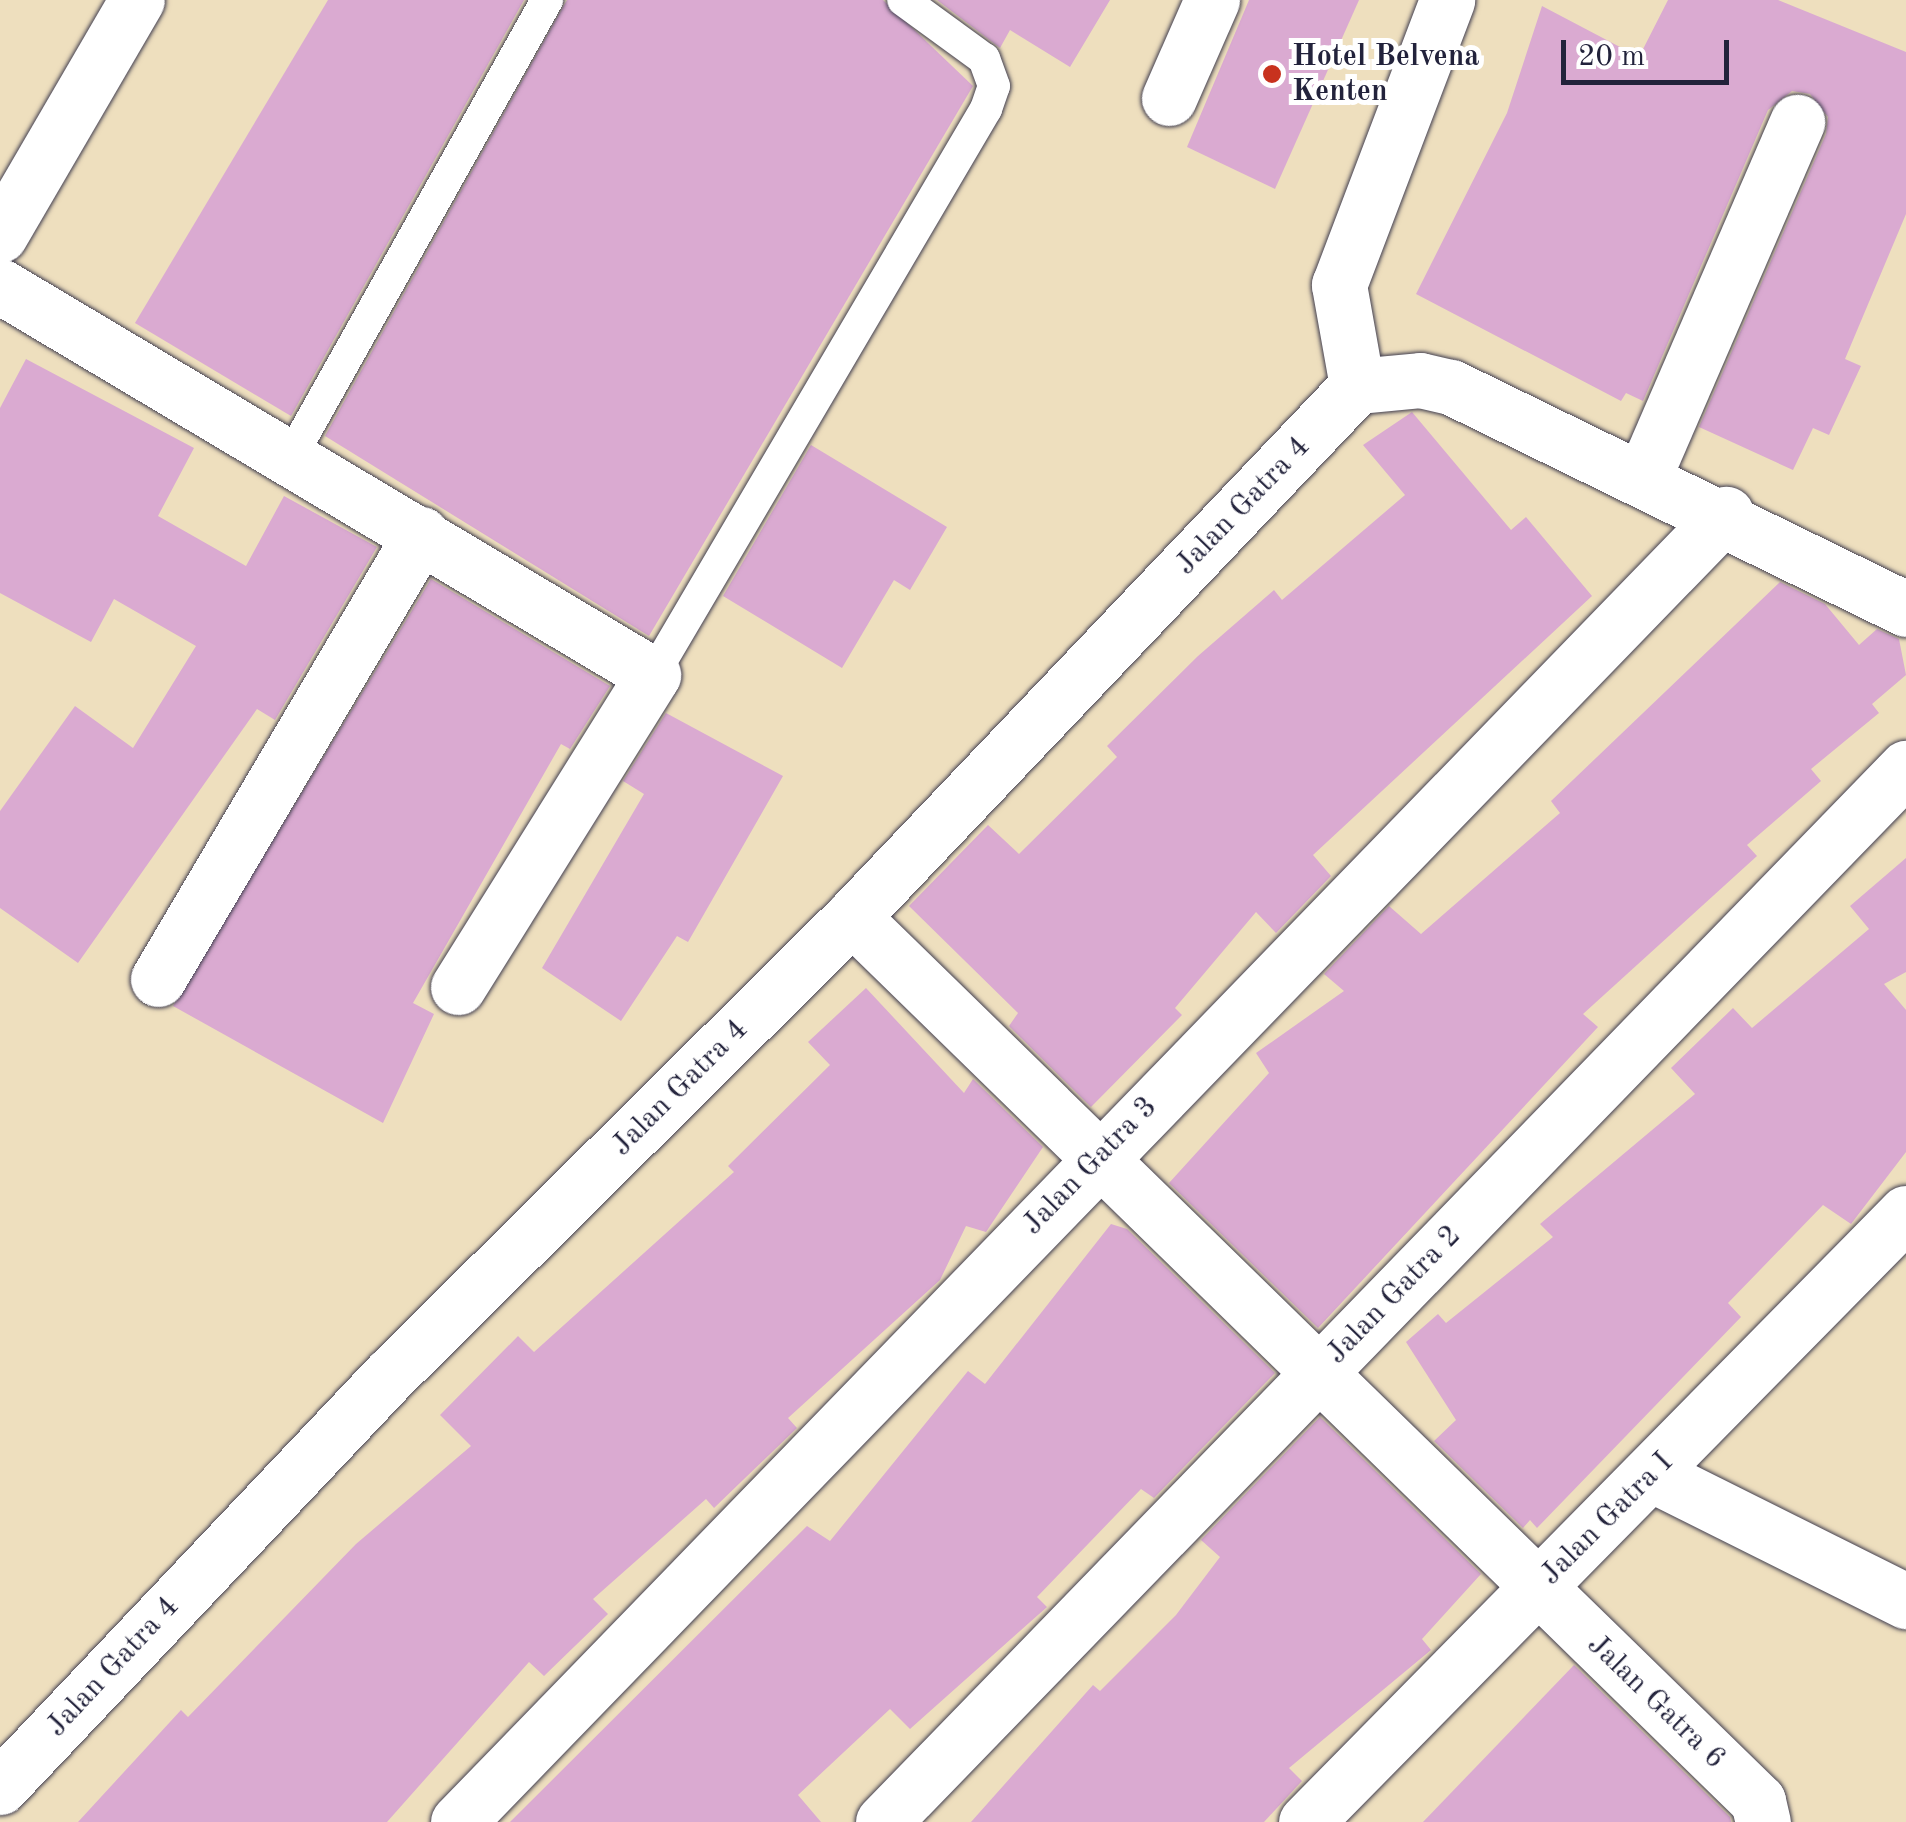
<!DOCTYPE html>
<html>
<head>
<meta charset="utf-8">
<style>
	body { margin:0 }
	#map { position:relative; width:1906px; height:1822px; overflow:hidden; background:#eedfbe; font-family:"Old Standard TT",serif }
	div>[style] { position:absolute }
	.building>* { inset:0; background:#daaad1 }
	.roads { filter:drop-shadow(0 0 2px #413e4f) drop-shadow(0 0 2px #413e4f) }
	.lane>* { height:32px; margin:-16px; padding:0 16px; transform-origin:16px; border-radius:16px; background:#fff }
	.street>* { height:55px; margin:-27.5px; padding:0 27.5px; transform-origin:27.5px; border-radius:27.5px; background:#fff }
	.secondary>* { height:55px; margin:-27.5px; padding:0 27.5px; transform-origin:27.5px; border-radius:27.5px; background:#fff }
	.dots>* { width:28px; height:28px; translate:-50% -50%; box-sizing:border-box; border:5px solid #fff; border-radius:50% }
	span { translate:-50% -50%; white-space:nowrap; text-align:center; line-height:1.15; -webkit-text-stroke:10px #fff; paint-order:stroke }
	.poi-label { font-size:30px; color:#22223b; font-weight:700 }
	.left { translate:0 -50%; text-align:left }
	.street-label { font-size:30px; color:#22223b }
	.scale { position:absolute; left:1561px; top:40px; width:168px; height:45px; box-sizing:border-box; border:5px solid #22223b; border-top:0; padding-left:12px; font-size:30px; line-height:35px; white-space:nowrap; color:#22223b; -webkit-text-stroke:8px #fff; paint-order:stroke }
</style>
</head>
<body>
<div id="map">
	<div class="building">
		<i style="clip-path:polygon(328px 0,524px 0,291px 416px,135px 323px)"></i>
		<i style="clip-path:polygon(567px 0,883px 0,973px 86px,649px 636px,325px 436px)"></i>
		<i style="clip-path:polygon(937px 0,1110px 0,1070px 67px,1010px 30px,1000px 48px)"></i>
		<i style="clip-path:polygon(1249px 0,1359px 0,1275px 189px,1187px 147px)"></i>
		<i style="clip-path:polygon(1668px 0,1778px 0,1906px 52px,1906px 214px,1845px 359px,1861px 366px,1829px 435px,1813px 428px,1793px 470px,1699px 427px,1826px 134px,1828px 117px,1810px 94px,1792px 91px,1768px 110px,1643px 401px,1626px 393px,1621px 401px,1416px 294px,1507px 113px,1542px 6px,1639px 57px)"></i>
		<i style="clip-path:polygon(26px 359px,194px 448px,158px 516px,246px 566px,284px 496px,377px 547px,275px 720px,257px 709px,78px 963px,0 908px,0 811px,75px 706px,133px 748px,196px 646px,114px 599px,91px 642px,0 593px,0 408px)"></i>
		<i style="clip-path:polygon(1412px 412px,1511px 530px,1526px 517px,1592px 596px,1313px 855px,1331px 876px,1276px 933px,1256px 912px,1175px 1008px,1182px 1015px,1091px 1107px,1009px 1026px,1018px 1013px,909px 906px,988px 825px,1019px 854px,1117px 757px,1107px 746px,1198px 656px,1274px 590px,1282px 600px,1405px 495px,1363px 445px)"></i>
		<i style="clip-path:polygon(811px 445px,947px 527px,910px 590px,894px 580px,842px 668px,723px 596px)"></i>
		<i style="clip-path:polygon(431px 579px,610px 686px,570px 749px,561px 744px,413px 1003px,434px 1014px,383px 1123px,173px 1006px)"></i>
		<i style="clip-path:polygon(1780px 582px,1825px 604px,1859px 645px,1877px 629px,1899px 639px,1906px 675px,1872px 704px,1879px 713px,1811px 769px,1821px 781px,1747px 845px,1757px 856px,1583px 1014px,1598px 1027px,1318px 1328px,1169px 1183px,1269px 1073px,1256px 1053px,1344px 991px,1324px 974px,1389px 906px,1421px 934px,1560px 813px,1551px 801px)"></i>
		<i style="clip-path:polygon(666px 713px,783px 776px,688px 942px,677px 936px,621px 1021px,542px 968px,644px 794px,623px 781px)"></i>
		<i style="clip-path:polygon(1906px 858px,1906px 972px,1884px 984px,1906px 1010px,1906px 1152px,1851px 1224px,1823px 1205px,1728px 1303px,1741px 1317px,1537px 1528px,1530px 1520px,1523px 1528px,1434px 1441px,1456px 1420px,1406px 1342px,1438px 1314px,1446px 1323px,1553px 1237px,1540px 1224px,1695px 1094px,1671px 1068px,1733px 1008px,1752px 1028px,1869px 929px,1850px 906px)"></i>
		<i style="clip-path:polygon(866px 988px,964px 1093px,973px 1079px,1043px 1147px,986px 1232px,966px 1226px,940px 1280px,788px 1418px,797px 1428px,714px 1508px,706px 1499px,593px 1599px,608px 1614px,544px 1676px,529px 1662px,387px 1822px,78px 1822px,181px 1710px,188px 1717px,356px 1544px,471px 1446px,440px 1415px,518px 1336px,534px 1352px,734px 1172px,728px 1166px,830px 1065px,808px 1042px)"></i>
		<i style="clip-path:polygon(1111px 1224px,1127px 1229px,1275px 1373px,1154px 1498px,1141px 1489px,1037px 1597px,1047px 1607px,910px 1729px,890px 1709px,798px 1795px,821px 1822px,510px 1822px,807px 1526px,830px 1541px,968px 1371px,985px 1384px)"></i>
		<i style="clip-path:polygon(1320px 1417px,1481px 1574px,1422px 1639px,1431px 1650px,1289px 1768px,1302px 1781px,1264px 1822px,971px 1822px,1093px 1685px,1100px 1691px,1176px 1615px,1220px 1557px,1201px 1540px)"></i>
		<i style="clip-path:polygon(1574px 1665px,1730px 1817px,1731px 1822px,1423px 1822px)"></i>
	</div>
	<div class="roads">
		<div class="lane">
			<i style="left:292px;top:455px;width:522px;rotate:-60.73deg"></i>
			<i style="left:653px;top:675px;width:657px;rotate:-59.53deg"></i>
			<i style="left:986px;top:109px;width:24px;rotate:-71deg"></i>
			<i style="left:994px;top:86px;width:29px;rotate:-110deg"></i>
			<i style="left:984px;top:59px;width:100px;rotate:-143.9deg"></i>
		</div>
		<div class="street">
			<i style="left:1169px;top:98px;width:107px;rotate:-66.3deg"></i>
			<i style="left:0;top:286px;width:760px;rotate:30.78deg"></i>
			<i style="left:653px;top:675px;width:368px;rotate:122deg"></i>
			<i style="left:1357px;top:386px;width:103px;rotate:-100.1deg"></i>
			<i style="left:1339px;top:285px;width:305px;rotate:-69.2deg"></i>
			<i style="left:1644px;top:476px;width:386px;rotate:-66.6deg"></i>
			<i style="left:852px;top:917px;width:1266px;rotate:44.3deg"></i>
			<i style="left:1758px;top:1801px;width:22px;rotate:77deg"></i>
			<i style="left:158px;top:979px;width:517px;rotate:-59.42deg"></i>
			<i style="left:1653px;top:1475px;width:283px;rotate:26.5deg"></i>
			<i style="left:0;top:1787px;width:566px;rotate:-46.58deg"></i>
			<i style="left:389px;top:1376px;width:652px;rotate:-44.75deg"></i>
			<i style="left:852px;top:917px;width:733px;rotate:-46.44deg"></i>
			<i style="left:1357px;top:386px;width:63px;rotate:-5.4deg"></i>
			<i style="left:1420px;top:380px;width:32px;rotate:13deg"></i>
			<i style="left:1451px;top:387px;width:506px;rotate:26.01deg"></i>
			<i style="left:458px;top:1822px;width:1822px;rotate:-45.89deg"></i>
			<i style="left:883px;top:1822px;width:1469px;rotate:-45.86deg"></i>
			<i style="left:1306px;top:1822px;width:855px;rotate:-45.43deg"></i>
		</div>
		<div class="secondary">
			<i style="left:0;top:235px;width:272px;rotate:-59.8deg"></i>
		</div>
	</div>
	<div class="dots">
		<i style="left:1272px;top:74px;background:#c8321e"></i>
	</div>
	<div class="poi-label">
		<span class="left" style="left:1292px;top:74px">Hotel Belvena<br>Kenten</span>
	</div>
	<div class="street-label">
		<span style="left:1243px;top:506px;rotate:-46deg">Jalan Gatra 4</span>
		<span style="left:680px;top:1088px;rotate:-45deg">Jalan Gatra 4</span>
		<span style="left:1090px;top:1166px;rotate:-46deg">Jalan Gatra 3</span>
		<span style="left:1394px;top:1295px;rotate:-46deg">Jalan Gatra 2</span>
		<span style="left:1607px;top:1519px;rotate:-45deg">Jalan Gatra I</span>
		<span style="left:113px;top:1667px;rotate:-47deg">Jalan Gatra 4</span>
		<span style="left:1656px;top:1702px;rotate:44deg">Jalan Gatra 6</span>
	</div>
	<div class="scale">20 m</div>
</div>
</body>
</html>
